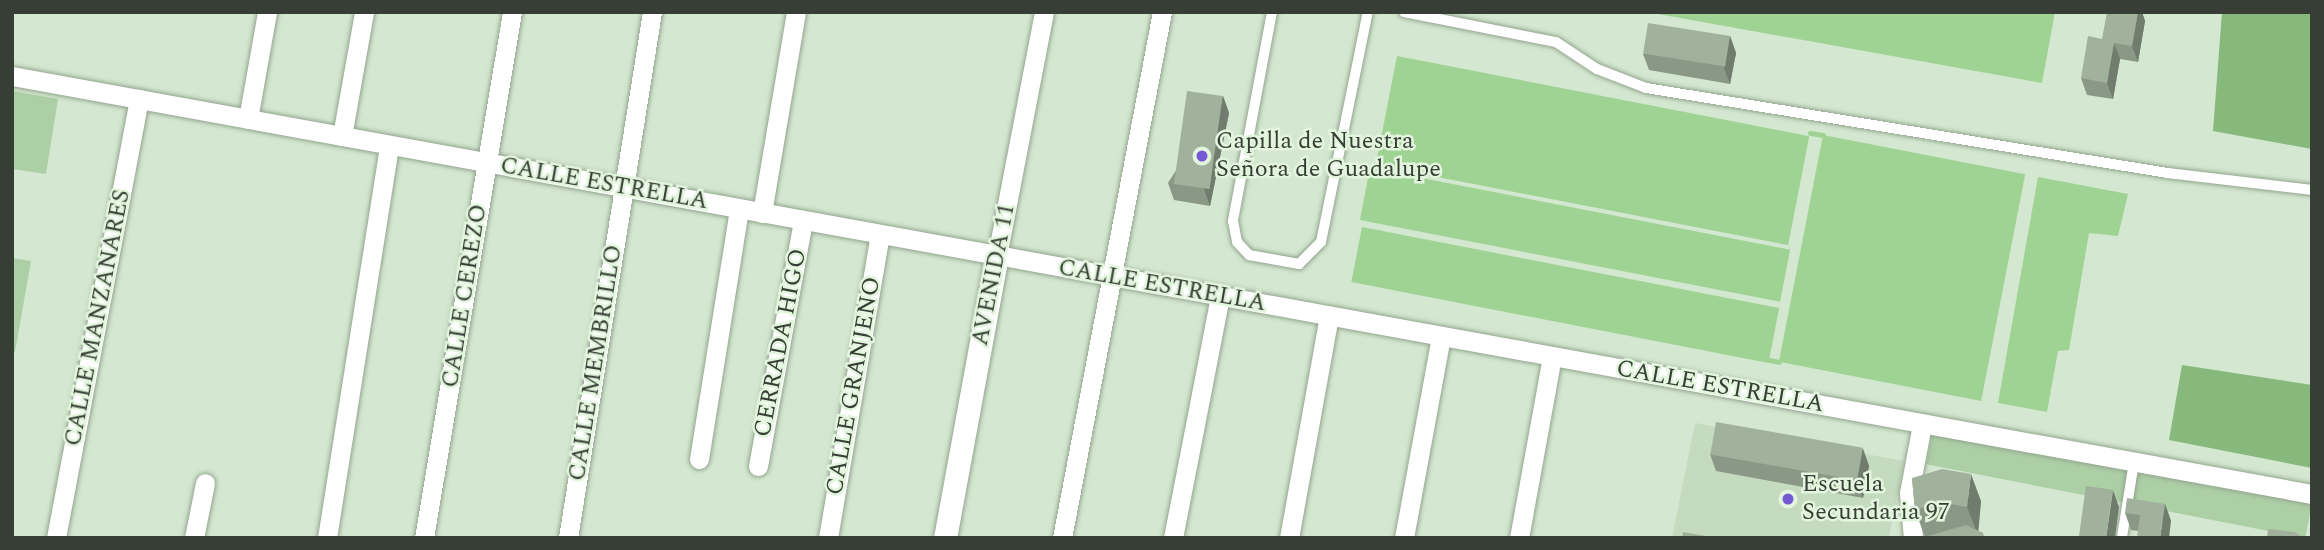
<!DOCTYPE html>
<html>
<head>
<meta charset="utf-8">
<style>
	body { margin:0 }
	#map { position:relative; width:2324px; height:550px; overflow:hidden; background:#d4e7d0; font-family:Spectral,serif }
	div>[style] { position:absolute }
	.built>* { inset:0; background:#c5dbbf }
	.green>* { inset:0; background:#adcfa6; transform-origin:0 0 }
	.forest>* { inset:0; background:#86b97b }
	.water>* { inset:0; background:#9fd394; transform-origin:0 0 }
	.stream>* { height:5px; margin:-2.5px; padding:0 2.5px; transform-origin:2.5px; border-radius:2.5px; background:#9fd394 }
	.roads { filter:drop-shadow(0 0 2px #93a58f) drop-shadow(0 0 2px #93a58f) }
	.service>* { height:10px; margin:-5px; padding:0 5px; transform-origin:5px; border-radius:5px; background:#fff }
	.minor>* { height:19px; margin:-9.5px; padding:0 9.5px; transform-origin:9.5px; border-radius:9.5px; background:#fff }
	.tertiary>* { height:23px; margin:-11.5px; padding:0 11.5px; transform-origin:11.5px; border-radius:11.5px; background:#fff }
	.wall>* { inset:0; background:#8a9986 }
	.shaded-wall>* { inset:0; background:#707d6d }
	.building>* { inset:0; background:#a0b29c; transform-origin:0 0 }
	.dots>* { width:19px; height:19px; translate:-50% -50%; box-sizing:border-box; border:4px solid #e2f5dd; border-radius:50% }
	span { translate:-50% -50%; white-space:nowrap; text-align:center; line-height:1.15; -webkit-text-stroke:5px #e2f5dd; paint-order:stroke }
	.poi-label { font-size:24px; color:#373e35 }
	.left { translate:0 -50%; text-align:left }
	.street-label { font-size:24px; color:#373e35 }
	.frame { position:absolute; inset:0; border:14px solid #373e35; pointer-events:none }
</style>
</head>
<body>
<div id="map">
	<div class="built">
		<i style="clip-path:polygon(1695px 423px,1904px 461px,1889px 538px,1672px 538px)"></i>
	</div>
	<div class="green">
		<i style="clip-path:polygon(12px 91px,58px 99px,46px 174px,12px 169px)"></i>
		<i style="clip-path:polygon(12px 258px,31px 261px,15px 352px,12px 352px)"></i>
		<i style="left:1933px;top:430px;width:386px;height:35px;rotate:11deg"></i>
	</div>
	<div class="forest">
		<i style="clip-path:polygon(2222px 12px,2312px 12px,2312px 149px,2213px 131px)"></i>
		<i style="clip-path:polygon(2182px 365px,2312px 385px,2312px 468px,2169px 440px)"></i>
	</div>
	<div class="water">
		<i style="clip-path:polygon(1647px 12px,2055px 12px,2042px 83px)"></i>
		<i style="left:1397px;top:56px;width:420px;height:111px;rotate:11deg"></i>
		<i style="left:1823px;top:135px;width:206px;height:231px;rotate:11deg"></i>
		<i style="left:1370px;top:168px;width:428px;height:53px;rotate:11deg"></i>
		<i style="clip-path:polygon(2038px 177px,2128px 194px,2118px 236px,2089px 233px,2069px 350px,2058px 351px,2047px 412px,1998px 403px)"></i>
		<i style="left:1362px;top:227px;width:425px;height:56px;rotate:11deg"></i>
	</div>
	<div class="stream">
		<i style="left:1810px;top:133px;width:13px;rotate:9deg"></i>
		<i style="left:1769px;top:360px;width:10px;rotate:11deg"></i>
	</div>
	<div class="roads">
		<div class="service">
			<i style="left:1272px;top:12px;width:213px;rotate:100.6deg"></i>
			<i style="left:1233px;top:221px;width:21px;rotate:79deg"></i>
			<i style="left:1237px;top:242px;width:18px;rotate:47deg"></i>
			<i style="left:1249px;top:255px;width:51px;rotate:10.2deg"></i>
			<i style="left:1299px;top:264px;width:31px;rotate:-45deg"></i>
			<i style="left:1321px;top:242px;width:235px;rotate:-78.5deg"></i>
			<i style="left:1404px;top:12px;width:155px;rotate:11.2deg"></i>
			<i style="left:1556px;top:42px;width:49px;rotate:33.4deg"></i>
			<i style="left:1597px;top:69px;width:53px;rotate:21.2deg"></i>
			<i style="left:1646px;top:88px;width:529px;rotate:9.25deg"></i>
			<i style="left:2168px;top:173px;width:145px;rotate:6.7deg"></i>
			<i style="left:2122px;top:537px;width:76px;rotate:-80.9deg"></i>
		</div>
		<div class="minor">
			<i style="left:12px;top:76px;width:2338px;rotate:10.3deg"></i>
			<i style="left:248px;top:119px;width:109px;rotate:-79.9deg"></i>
			<i style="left:342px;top:136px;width:126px;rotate:-79.9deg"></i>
			<i style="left:762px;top:213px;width:204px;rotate:-80.4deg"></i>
			<i style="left:997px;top:256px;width:248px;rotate:-79.1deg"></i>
			<i style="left:699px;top:459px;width:253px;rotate:-80.9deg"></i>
			<i style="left:758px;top:466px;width:249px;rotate:-79.6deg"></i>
			<i style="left:56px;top:538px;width:447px;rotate:-79.3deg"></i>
			<i style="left:194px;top:538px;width:56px;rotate:-78.7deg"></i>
			<i style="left:327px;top:538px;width:398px;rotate:-81deg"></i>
			<i style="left:424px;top:538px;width:533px;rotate:-80.5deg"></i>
			<i style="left:568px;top:538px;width:533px;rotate:-80.93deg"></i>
			<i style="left:828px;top:538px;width:307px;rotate:-80.3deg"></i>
			<i style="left:1062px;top:538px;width:535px;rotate:-79.24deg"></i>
			<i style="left:1173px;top:538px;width:247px;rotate:-79deg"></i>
			<i style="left:1289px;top:538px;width:226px;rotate:-79.8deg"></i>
			<i style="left:1404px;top:538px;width:204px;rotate:-79.6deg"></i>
			<i style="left:1519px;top:538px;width:184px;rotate:-79.7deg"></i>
			<i style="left:1913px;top:538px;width:45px;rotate:-95.1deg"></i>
			<i style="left:1909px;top:493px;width:70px;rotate:-79.3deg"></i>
		</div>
		<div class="tertiary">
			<i style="left:945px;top:538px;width:287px;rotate:-79.6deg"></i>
		</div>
	</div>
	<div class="wall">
		<i style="clip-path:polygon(2138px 12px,2142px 12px,2145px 21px,2138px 62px,2120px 59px,2113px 99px,2087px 95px,2081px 78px,2102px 39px)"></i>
		<i style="clip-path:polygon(1730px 36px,1736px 53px,1730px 84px,1649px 70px,1643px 54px)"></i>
		<i style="clip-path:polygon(1223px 96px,1229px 113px,1210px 206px,1174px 200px,1168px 183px)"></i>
		<i style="clip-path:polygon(1863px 449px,1869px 466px,1863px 498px,1716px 471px,1710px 454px)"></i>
		<i style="clip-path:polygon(1912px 478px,1981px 501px,1978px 531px,1983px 533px,1984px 538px,1921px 538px,1925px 537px,1915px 510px)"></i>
		<i style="clip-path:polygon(2165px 504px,2171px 521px,2138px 531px,2131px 530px,2125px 513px)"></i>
	</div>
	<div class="shaded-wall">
		<i style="clip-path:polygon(2138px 12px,2142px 12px,2145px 21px,2138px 62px,2132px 46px)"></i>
		<i style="clip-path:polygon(1730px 36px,1736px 53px,1730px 84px,1724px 68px)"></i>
		<i style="clip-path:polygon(2114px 43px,2120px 59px,2113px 99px,2107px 83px)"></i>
		<i style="clip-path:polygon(1223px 96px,1229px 113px,1210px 206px,1204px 189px)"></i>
		<i style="clip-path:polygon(1863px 449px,1869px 466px,1863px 498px,1857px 481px)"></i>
		<i style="clip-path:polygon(1971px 474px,1981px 501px,1978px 535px,1967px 507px)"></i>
		<i style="clip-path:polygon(2113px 490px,2119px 507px,2115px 538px,2106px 538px)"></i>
		<i style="clip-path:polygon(2165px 504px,2171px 521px,2169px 538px,2160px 538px)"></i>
	</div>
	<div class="building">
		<i style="clip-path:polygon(2107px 12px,2138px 12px,2132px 46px,2114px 43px,2107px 83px,2081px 78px,2088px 36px,2102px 39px)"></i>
		<i style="left:1648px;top:23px;width:83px;height:31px;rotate:9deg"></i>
		<i style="left:1187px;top:91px;width:36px;height:94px;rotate:8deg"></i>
		<i style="left:1716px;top:422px;width:149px;height:33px;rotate:10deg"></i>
		<i style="clip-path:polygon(1942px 469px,1971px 474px,1967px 507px,1941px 502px,1915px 510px,1912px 478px)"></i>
		<i style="left:2086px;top:486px;width:27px;height:52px;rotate:8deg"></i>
		<i style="clip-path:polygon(2127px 498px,2165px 504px,2160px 538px,2137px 538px,2140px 515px,2125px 513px)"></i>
		<i style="clip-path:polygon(1966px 525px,1983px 533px,1982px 538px,1921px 538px)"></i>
		<i style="clip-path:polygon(2268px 529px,2295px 532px,2304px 538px,2267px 538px)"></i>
		<i style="clip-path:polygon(1683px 532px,1718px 538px,1682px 538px)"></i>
	</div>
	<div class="dots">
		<i style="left:1202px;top:156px;background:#765ad4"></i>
		<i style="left:1788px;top:499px;background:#765ad4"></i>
	</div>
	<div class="poi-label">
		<span class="left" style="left:1216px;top:156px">Capilla de Nuestra<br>Señora de Guadalupe</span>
		<span class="left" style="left:1802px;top:499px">Escuela<br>Secundaria 97</span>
	</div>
	<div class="street-label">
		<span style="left:604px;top:184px;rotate:10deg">CALLE ESTRELLA</span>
		<span style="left:994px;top:275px;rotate:-79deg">AVENIDA 11</span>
		<span style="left:1162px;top:286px;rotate:10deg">CALLE ESTRELLA</span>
		<span style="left:465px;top:296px;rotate:-81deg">CALLE CEREZO</span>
		<span style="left:98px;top:318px;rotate:-79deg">CALLE MANZANARES</span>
		<span style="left:781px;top:343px;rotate:-79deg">CERRADA HIGO</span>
		<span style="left:596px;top:363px;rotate:-81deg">CALLE MEMBRILLO</span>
		<span style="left:854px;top:386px;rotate:-80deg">CALLE GRANJENO</span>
		<span style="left:1720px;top:387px;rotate:10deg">CALLE ESTRELLA</span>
	</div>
	<div class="frame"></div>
</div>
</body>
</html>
